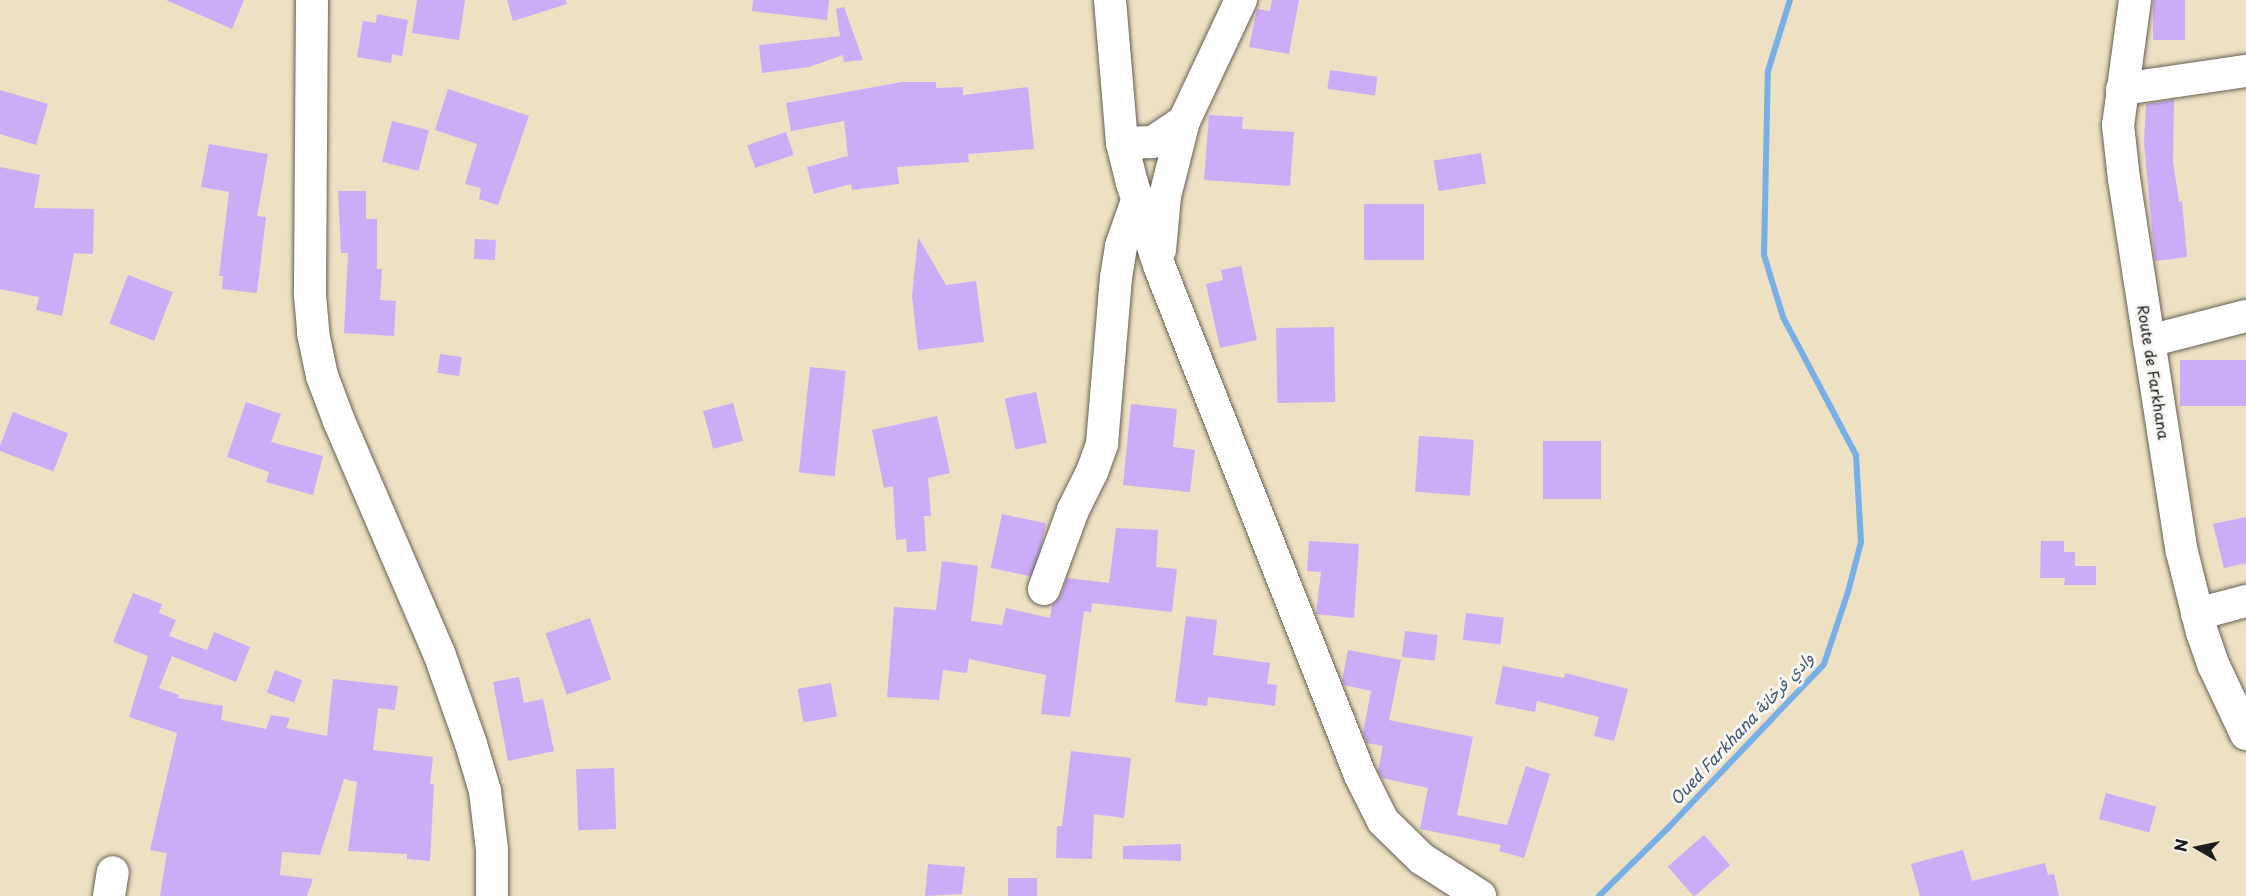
<!DOCTYPE html>
<html>
<head>
<meta charset="utf-8">
<style>
	body { margin:0 }
	#map { position:relative; width:2246px; height:896px; overflow:hidden; background:#eee0c2; font-family:"Playpen Sans","Playpen Sans Arabic",sans-serif }
	div>[style] { position:absolute }
	.stream>* { height:6px; margin:-3px; padding:0 3px; transform-origin:3px; border-radius:3px; background:#78afe7 }
	.building>* { inset:0; background:#ccacf7; transform-origin:0 0 }
	.roads { filter:drop-shadow(0 0 2px #666156) drop-shadow(0 0 2px #666156) }
	.minor>* { height:32px; margin:-16px; padding:0 16px; transform-origin:16px; border-radius:16px; background:#fff }
	span { translate:-50% -50%; white-space:nowrap; text-align:center; line-height:1.15; -webkit-text-stroke:6px #f6f6f2; paint-order:stroke }
	.street-label { font-size:15px; color:#1c1c1c }
	.water-label { font-size:16px; color:#41576d; font-style:italic }
	.north { position:absolute; left:2168px; top:818px; width:60px; height:60px; -webkit-text-stroke:4px #f6f6f2; paint-order:stroke; rotate:279deg; font-size:16px; font-weight:700; line-height:24px; text-align:center; color:#1c1c1c }
	.north::after { content:''; display:block; margin:auto; width:21px; height:27px; background:#1c1c1c; clip-path:polygon(50% 0,100% 100%,50% 72%,0 100%) }
</style>
</head>
<body>
<div id="map">
	<div class="stream">
		<i style="left:1599px;top:896px;width:97px;rotate:-44.6deg"></i>
		<i style="left:1668px;top:828px;width:226px;rotate:-46.4deg"></i>
		<i style="left:1824px;top:664px;width:76px;rotate:-71.6deg"></i>
		<i style="left:1848px;top:592px;width:52px;rotate:-75.4deg"></i>
		<i style="left:1861px;top:542px;width:87px;rotate:-93.3deg"></i>
		<i style="left:1856px;top:455px;width:156px;rotate:-117.9deg"></i>
		<i style="left:1783px;top:317px;width:65px;rotate:-107deg"></i>
		<i style="left:1764px;top:255px;width:184px;rotate:-88.8deg"></i>
		<i style="left:1768px;top:71px;width:74px;rotate:-72.8deg"></i>
	</div>
	<div class="building">
		<i style="clip-path:polygon(166px 0,244px 0,232px 29px)"></i>
		<i style="clip-path:polygon(417px 0,465px 0,459px 40px,412px 33px)"></i>
		<i style="clip-path:polygon(507px 0,566px 0,567px 4px,513px 21px)"></i>
		<i style="clip-path:polygon(753px 0,829px 0,827px 20px,752px 11px)"></i>
		<i style="clip-path:polygon(1272px 0,1299px 0,1289px 54px,1249px 47px,1257px 9px,1270px 11px)"></i>
		<i style="left:2153px;top:0;width:32px;height:40px"></i>
		<i style="clip-path:polygon(844px 7px,863px 60px,844px 62px,843px 55px,809px 67px,762px 73px,759px 45px,840px 36px,836px 9px)"></i>
		<i style="clip-path:polygon(377px 14px,408px 20px,402px 56px,392px 54px,391px 63px,357px 57px,363px 21px,376px 23px)"></i>
		<i style="left:1330px;top:70px;width:48px;height:19px;rotate:8deg"></i>
		<i style="clip-path:polygon(902px 82px,936px 82px,936px 88px,963px 87px,963px 95px,1028px 87px,1034px 149px,968px 154px,969px 162px,897px 167px,899px 184px,852px 190px,851px 184px,814px 194px,807px 167px,848px 156px,844px 121px,791px 131px,786px 103px)"></i>
		<i style="clip-path:polygon(448px 89px,529px 116px,498px 205px,479px 199px,481px 188px,465px 184px,477px 144px,435px 130px)"></i>
		<i style="clip-path:polygon(0 90px,48px 104px,36px 145px,0 134px)"></i>
		<i style="clip-path:polygon(2174px 100px,2173px 162px,2179px 202px,2182px 201px,2187px 257px,2155px 261px,2144px 143px,2146px 104px)"></i>
		<i style="clip-path:polygon(1209px 115px,1243px 117px,1242px 129px,1294px 132px,1290px 186px,1204px 180px)"></i>
		<i style="left:392px;top:121px;width:38px;height:42px;rotate:14deg"></i>
		<i style="left:786px;top:132px;width:24px;height:41px;rotate:71deg"></i>
		<i style="clip-path:polygon(209px 144px,268px 154px,257px 216px,266px 217px,257px 293px,222px 289px,223px 276px,219px 276px,229px 192px,201px 187px)"></i>
		<i style="left:1481px;top:153px;width:31px;height:48px;rotate:81deg"></i>
		<i style="clip-path:polygon(0 167px,40px 175px,34px 208px,94px 209px,93px 254px,74px 253px,62px 316px,36px 310px,39px 297px,0 289px)"></i>
		<i style="clip-path:polygon(338px 191px,366px 191px,366px 219px,377px 219px,377px 269px,382px 269px,380px 300px,396px 301px,394px 336px,344px 333px,348px 253px,341px 253px)"></i>
		<i style="left:1424px;top:204px;width:56px;height:60px;rotate:90deg"></i>
		<i style="clip-path:polygon(918px 237px,946px 285px,976px 281px,984px 342px,918px 350px,912px 296px)"></i>
		<i style="left:475px;top:239px;width:21px;height:20px;rotate:3deg"></i>
		<i style="clip-path:polygon(1241px 266px,1257px 340px,1220px 348px,1206px 284px,1223px 280px,1221px 270px)"></i>
		<i style="left:128px;top:275px;width:48px;height:52px;rotate:21deg"></i>
		<i style="left:1334px;top:327px;width:75px;height:58px;rotate:89deg"></i>
		<i style="left:440px;top:354px;width:22px;height:19px;rotate:8deg"></i>
		<i style="left:2246px;top:360px;width:46px;height:66px;rotate:90deg"></i>
		<i style="left:810px;top:367px;width:36px;height:106px;rotate:6deg"></i>
		<i style="left:1036px;top:392px;width:52px;height:32px;rotate:78deg"></i>
		<i style="clip-path:polygon(246px 402px,281px 414px,271px 442px,323px 456px,313px 495px,266px 482px,269px 472px,227px 457px)"></i>
		<i style="left:733px;top:403px;width:39px;height:31px;rotate:75deg"></i>
		<i style="clip-path:polygon(1131px 404px,1177px 409px,1173px 447px,1195px 450px,1190px 492px,1123px 485px)"></i>
		<i style="left:13px;top:412px;width:59px;height:41px;rotate:21deg"></i>
		<i style="clip-path:polygon(937px 416px,950px 473px,928px 478px,931px 516px,924px 516px,926px 551px,907px 552px,906px 539px,896px 540px,893px 486px,884px 488px,872px 430px)"></i>
		<i style="left:1419px;top:436px;width:55px;height:56px;rotate:4deg"></i>
		<i style="left:1543px;top:441px;width:58px;height:58px"></i>
		<i style="left:1002px;top:514px;width:45px;height:55px;rotate:12deg"></i>
		<i style="clip-path:polygon(2246px 517px,2246px 563px,2224px 568px,2213px 524px)"></i>
		<i style="clip-path:polygon(1116px 528px,1158px 530px,1156px 567px,1177px 569px,1172px 612px,1092px 603px,1091px 612px,1084px 611px,1070px 717px,1041px 714px,1046px 675px,969px 659px,967px 673px,943px 670px,939px 700px,887px 697px,894px 607px,936px 610px,942px 561px,978px 566px,971px 621px,1002px 625px,1006px 608px,1050px 618px,1052px 605px,1061px 596px,1067px 578px,1109px 583px)"></i>
		<i style="clip-path:polygon(1309px 541px,1359px 544px,1354px 618px,1316px 614px,1321px 572px,1307px 571px)"></i>
		<i style="clip-path:polygon(2041px 541px,2064px 541px,2064px 552px,2075px 552px,2075px 566px,2096px 566px,2096px 585px,2064px 585px,2065px 578px,2040px 578px)"></i>
		<i style="clip-path:polygon(133px 593px,162px 604px,159px 613px,176px 620px,169px 636px,207px 650px,214px 632px,250px 647px,236px 682px,172px 656px,159px 688px,179px 695px,178px 698px,223px 706px,221px 720px,266px 729px,271px 715px,290px 718px,286px 728px,327px 736px,333px 679px,398px 686px,395px 710px,378px 708px,373px 750px,433px 757px,430px 784px,434px 784px,430px 861px,407px 859px,407px 854px,348px 851px,357px 782px,344px 779px,320px 855px,282px 852px,280px 875px,313px 879px,307px 896px,160px 896px,167px 853px,150px 850px,177px 733px,129px 717px,148px 656px,113px 642px)"></i>
		<i style="left:1466px;top:613px;width:38px;height:27px;rotate:7deg"></i>
		<i style="clip-path:polygon(1186px 616px,1217px 620px,1213px 655px,1270px 663px,1267px 684px,1277px 685px,1275px 706px,1208px 697px,1207px 706px,1175px 702px)"></i>
		<i style="left:590px;top:618px;width:65px;height:47px;rotate:71deg"></i>
		<i style="left:1405px;top:631px;width:33px;height:26px;rotate:7deg"></i>
		<i style="clip-path:polygon(1348px 650px,1401px 660px,1389px 720px,1473px 737px,1457px 815px,1507px 825px,1526px 766px,1550px 774px,1524px 858px,1499px 851px,1501px 845px,1420px 829px,1428px 788px,1382px 778px,1378px 771px,1383px 746px,1367px 743px,1363px 733px,1371px 691px,1344px 685px,1342px 681px)"></i>
		<i style="clip-path:polygon(1503px 666px,1564px 678px,1565px 673px,1628px 689px,1614px 741px,1594px 736px,1599px 717px,1537px 701px,1535px 712px,1495px 704px)"></i>
		<i style="left:275px;top:670px;width:29px;height:24px;rotate:20deg"></i>
		<i style="clip-path:polygon(519px 677px,524px 703px,543px 699px,554px 751px,508px 761px,493px 682px)"></i>
		<i style="left:831px;top:683px;width:34px;height:34px;rotate:80deg"></i>
		<i style="clip-path:polygon(1071px 751px,1131px 758px,1124px 818px,1094px 814px,1092px 859px,1056px 858px,1057px 826px,1062px 826px)"></i>
		<i style="left:614px;top:768px;width:61px;height:38px;rotate:88deg"></i>
		<i style="left:2106px;top:793px;width:52px;height:27px;rotate:15deg"></i>
		<i style="left:1704px;top:835px;width:40px;height:48px;rotate:49deg"></i>
		<i style="clip-path:polygon(1181px 844px,1181px 861px,1123px 859px,1123px 846px)"></i>
		<i style="clip-path:polygon(1963px 850px,1972px 881px,2045px 863px,2048px 875px,2054px 874px,2059px 896px,1920px 896px,1911px 864px)"></i>
		<i style="clip-path:polygon(928px 864px,965px 867px,962px 894px,925px 896px)"></i>
		<i style="left:1008px;top:878px;width:29px;height:18px"></i>
	</div>
	<div class="roads">
		<div class="minor">
			<i style="left:312px;top:0;width:295px;rotate:90.4deg"></i>
			<i style="left:310px;top:295px;width:38px;rotate:85deg"></i>
			<i style="left:313px;top:333px;width:44px;rotate:78.2deg"></i>
			<i style="left:322px;top:376px;width:48px;rotate:69.3deg"></i>
			<i style="left:339px;top:421px;width:253px;rotate:66.7deg"></i>
			<i style="left:439px;top:653px;width:96px;rotate:70.6deg"></i>
			<i style="left:471px;top:744px;width:49px;rotate:73.4deg"></i>
			<i style="left:485px;top:791px;width:59px;rotate:83.2deg"></i>
			<i style="left:492px;top:850px;width:46px;rotate:90deg"></i>
			<i style="left:1110px;top:0;width:144px;rotate:85.2deg"></i>
			<i style="left:1122px;top:143px;width:41px;rotate:76deg"></i>
			<i style="left:1132px;top:183px;width:89px;rotate:71.8deg"></i>
			<i style="left:1160px;top:268px;width:545px;rotate:68.47deg"></i>
			<i style="left:1360px;top:775px;width:51px;rotate:63.4deg"></i>
			<i style="left:1383px;top:821px;width:54px;rotate:44.3deg"></i>
			<i style="left:1422px;top:859px;width:69px;rotate:32.5deg"></i>
			<i style="left:2135px;top:0;width:126px;rotate:97.7deg"></i>
			<i style="left:2118px;top:125px;width:54px;rotate:83.7deg"></i>
			<i style="left:2124px;top:179px;width:377px;rotate:81.2deg"></i>
			<i style="left:2182px;top:552px;width:82px;rotate:76deg"></i>
			<i style="left:2202px;top:632px;width:36px;rotate:71deg"></i>
			<i style="left:2214px;top:666px;width:75px;rotate:64.8deg"></i>
			<i style="left:2122px;top:89px;width:125px;rotate:-8.3deg"></i>
			<i style="left:1122px;top:143px;width:31px;rotate:-2deg"></i>
			<i style="left:1153px;top:142px;width:37px;rotate:-34deg"></i>
			<i style="left:1184px;top:121px;width:134px;rotate:-64.8deg"></i>
			<i style="left:1160px;top:250px;width:54px;rotate:-84.7deg"></i>
			<i style="left:1165px;top:196px;width:77px;rotate:-75.8deg"></i>
			<i style="left:2149px;top:341px;width:100px;rotate:-14.5deg"></i>
			<i style="left:1044px;top:589px;width:84px;rotate:-69.8deg"></i>
			<i style="left:1073px;top:510px;width:42px;rotate:-63.4deg"></i>
			<i style="left:1092px;top:472px;width:30px;rotate:-70deg"></i>
			<i style="left:1102px;top:444px;width:167px;rotate:-85.2deg"></i>
			<i style="left:1116px;top:278px;width:32px;rotate:-81deg"></i>
			<i style="left:1121px;top:246px;width:51px;rotate:-70.5deg"></i>
			<i style="left:2197px;top:614px;width:51px;rotate:-14.9deg"></i>
			<i style="left:109px;top:896px;width:24px;rotate:-81deg"></i>
		</div>
	</div>
	<div class="street-label">
		<span style="left:2154px;top:372px;rotate:81deg">Route de Farkhana</span>
	</div>
	<div class="water-label">
		<span style="left:1741px;top:728px;rotate:-47deg">Oued Farkhana وادي فرخانة</span>
	</div>
	<div class="north">N</div>
</div>
</body>
</html>
